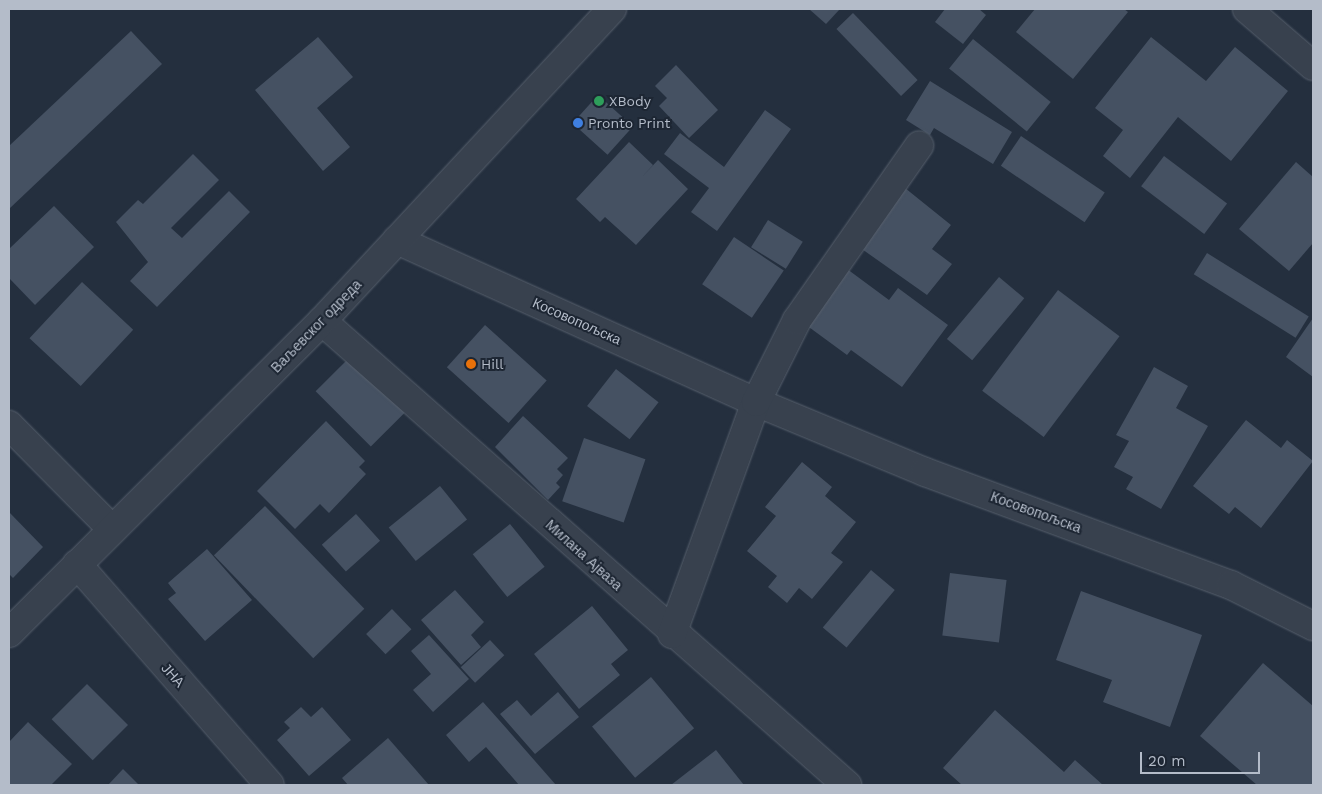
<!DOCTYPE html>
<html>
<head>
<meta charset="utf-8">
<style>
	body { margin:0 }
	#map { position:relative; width:1322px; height:794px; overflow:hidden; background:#242f3e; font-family:"Work Sans",sans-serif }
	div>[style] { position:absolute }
	.building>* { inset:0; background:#455162; transform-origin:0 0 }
	.roads { filter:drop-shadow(0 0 1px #565f6c) drop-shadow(0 0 1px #565f6c) }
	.minor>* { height:28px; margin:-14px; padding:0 14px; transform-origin:14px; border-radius:14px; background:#38414e }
	.tertiary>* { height:28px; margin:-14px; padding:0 14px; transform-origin:14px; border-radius:14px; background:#38414e }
	.dots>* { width:14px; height:14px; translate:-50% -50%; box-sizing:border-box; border:2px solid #1d2633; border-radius:50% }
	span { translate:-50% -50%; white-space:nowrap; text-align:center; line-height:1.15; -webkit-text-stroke:4px #1d2633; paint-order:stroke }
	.poi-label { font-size:14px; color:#b4bcc9 }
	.left { translate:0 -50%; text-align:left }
	.street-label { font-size:14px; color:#b4bcc9 }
	.frame { position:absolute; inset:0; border:10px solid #b4bcc9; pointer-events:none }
	.scale { position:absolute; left:1140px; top:752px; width:120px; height:22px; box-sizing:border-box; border:2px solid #b4bcc9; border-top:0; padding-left:6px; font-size:15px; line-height:18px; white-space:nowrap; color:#b4bcc9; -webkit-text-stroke:4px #1d2633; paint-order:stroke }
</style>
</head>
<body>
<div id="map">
	<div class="building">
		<i style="clip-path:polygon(809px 9px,840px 9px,826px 24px)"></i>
		<i style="clip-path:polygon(945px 9px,979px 9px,986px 15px,963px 44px,935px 22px)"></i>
		<i style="clip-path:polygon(1035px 9px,1124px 9px,1128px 12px,1073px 79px,1016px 32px)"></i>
		<i style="left:853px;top:13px;width:93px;height:23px;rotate:46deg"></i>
		<i style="clip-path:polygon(131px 31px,162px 64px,9px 209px,9px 146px)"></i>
		<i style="clip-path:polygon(318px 37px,353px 77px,317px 108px,350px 147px,323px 171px,255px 90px)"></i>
		<i style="clip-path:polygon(1151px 37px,1206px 81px,1235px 47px,1288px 91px,1231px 161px,1178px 117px,1130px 178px,1103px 156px,1123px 130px,1095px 108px)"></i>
		<i style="left:973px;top:39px;width:100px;height:38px;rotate:39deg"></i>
		<i style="clip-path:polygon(676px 65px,718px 110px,689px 138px,659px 106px,667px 98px,655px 86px)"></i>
		<i style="clip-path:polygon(930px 81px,1012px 132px,993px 164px,934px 128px,930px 135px,906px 120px)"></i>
		<i style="left:598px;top:95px;width:47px;height:38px;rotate:42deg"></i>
		<i style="clip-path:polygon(765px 110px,791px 129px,717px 231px,691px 212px,709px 188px,664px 154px,680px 133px,724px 167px)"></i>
		<i style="left:1021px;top:136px;width:101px;height:36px;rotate:34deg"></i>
		<i style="clip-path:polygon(629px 142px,653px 165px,640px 179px,658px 160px,688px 189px,636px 245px,605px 217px,600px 222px,576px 199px)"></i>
		<i style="clip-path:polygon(193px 154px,219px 180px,171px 228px,182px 238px,229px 191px,250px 212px,157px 307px,130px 281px,148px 262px,116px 222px,138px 200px,143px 204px)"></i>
		<i style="left:1164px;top:156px;width:79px;height:38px;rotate:37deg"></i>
		<i style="clip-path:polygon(1296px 162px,1313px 177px,1313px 243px,1289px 271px,1239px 229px)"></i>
		<i style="clip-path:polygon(905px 188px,951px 225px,932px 249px,952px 264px,927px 295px,859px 247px)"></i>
		<i style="clip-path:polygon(54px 206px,94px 247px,35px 305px,9px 278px,9px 249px)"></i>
		<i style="left:768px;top:220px;width:41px;height:32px;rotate:32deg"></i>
		<i style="left:734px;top:237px;width:60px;height:57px;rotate:34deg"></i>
		<i style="left:1207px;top:253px;width:120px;height:25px;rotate:32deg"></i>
		<i style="clip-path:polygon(843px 266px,889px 300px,898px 288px,948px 325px,902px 387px,851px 350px,847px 355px,802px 322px)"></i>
		<i style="left:999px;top:277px;width:33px;height:81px;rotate:40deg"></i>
		<i style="left:82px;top:282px;width:70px;height:77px;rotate:43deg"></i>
		<i style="left:1058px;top:290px;width:77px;height:126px;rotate:37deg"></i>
		<i style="clip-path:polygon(1313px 318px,1313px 377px,1286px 357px)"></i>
		<i style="left:485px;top:325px;width:83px;height:57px;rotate:42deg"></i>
		<i style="left:351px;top:356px;width:78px;height:50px;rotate:45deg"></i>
		<i style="clip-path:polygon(1154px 367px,1188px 386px,1176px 408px,1208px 426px,1161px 509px,1126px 489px,1133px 477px,1114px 467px,1129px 441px,1116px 435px)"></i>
		<i style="left:616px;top:369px;width:54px;height:47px;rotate:38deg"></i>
		<i style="clip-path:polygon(523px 416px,568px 458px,557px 469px,563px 475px,556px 483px,560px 487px,548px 500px,495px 447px)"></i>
		<i style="clip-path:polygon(1246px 420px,1281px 448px,1287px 440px,1313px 461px,1261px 528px,1235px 507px,1229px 514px,1193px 486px)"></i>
		<i style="clip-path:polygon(326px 421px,365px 461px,359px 467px,366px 474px,329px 513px,320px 504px,295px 529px,257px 491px)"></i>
		<i style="left:584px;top:438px;width:65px;height:67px;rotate:19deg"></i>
		<i style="clip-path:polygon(802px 462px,832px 487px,825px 496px,856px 522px,831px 553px,843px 562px,812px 599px,799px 588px,787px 603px,768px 587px,777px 576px,747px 551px,776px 516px,765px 507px)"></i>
		<i style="left:440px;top:486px;width:43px;height:66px;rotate:51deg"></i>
		<i style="left:265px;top:506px;width:143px;height:71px;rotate:46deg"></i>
		<i style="clip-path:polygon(9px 512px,43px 547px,13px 578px,9px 574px)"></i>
		<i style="left:356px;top:514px;width:36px;height:46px;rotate:48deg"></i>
		<i style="left:510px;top:524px;width:55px;height:48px;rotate:51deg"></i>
		<i style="clip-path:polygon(207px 549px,252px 600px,205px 641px,168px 599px,176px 593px,168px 583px)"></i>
		<i style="left:871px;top:570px;width:31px;height:75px;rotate:40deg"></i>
		<i style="left:950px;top:573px;width:57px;height:63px;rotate:7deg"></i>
		<i style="clip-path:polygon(455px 590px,484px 622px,471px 635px,481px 647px,461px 665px,421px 620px)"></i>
		<i style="clip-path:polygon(1081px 591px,1202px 635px,1170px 727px,1103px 702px,1112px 680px,1056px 660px)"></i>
		<i style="clip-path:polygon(592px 606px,628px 650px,611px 664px,620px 675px,579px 709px,534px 654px)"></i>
		<i style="left:392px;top:609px;width:28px;height:36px;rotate:46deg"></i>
		<i style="clip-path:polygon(429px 635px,469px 679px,433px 712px,413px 690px,431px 674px,411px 651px)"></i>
		<i style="left:490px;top:640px;width:21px;height:40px;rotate:47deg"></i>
		<i style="clip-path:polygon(1263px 663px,1313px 706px,1313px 785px,1257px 785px,1200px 736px)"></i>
		<i style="left:651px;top:677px;width:67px;height:77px;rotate:50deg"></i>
		<i style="left:87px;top:684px;width:58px;height:50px;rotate:45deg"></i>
		<i style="clip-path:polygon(558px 692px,579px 717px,535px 754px,500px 714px,517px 700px,531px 716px)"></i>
		<i style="clip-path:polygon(483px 702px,507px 729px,556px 785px,519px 785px,486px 747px,469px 762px,446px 735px)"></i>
		<i style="clip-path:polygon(301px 707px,311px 717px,322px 707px,351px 740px,309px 776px,277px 740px,290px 728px,284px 722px)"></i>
		<i style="clip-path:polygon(995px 710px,1064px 772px,1075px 760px,1103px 785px,962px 785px,943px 768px)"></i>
		<i style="clip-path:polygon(28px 722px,72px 764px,51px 785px,9px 785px,9px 742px)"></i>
		<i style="clip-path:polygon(388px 738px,429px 785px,348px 785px,342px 778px)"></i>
		<i style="clip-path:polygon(716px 750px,744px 785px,671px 785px)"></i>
		<i style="clip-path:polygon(123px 769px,139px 785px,108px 785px)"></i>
	</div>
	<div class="roads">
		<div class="minor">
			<i style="left:1247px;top:9px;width:87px;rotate:40.8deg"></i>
			<i style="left:397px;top:240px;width:394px;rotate:24.3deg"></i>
			<i style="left:756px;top:402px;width:183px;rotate:22.5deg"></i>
			<i style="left:925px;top:472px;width:326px;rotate:20.3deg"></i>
			<i style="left:1231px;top:585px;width:92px;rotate:26.6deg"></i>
			<i style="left:322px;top:321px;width:701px;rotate:41.47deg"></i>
			<i style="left:9px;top:425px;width:146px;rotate:45.3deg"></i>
			<i style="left:77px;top:564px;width:293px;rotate:48.9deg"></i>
			<i style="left:672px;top:634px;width:247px;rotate:-70.1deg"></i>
			<i style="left:756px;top:402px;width:92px;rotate:-63.4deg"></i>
			<i style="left:797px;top:320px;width:213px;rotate:-55deg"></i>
		</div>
		<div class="tertiary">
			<i style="left:9px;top:633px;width:442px;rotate:-44.9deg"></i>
			<i style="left:322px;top:321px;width:426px;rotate:-47.1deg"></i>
		</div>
	</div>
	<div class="dots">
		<i style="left:599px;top:101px;background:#2e9e5b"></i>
		<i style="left:578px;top:123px;background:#3f7fe0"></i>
		<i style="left:471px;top:364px;background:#e8710a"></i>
	</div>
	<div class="poi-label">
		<span class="left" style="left:609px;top:101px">XBody</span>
		<span class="left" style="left:588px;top:123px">Pronto Print</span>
		<span class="left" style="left:481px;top:364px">Hill</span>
	</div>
	<div class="street-label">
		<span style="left:577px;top:321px;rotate:24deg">Косовопољска</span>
		<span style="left:316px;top:326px;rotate:-46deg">Ваљевског одреда</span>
		<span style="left:1036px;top:512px;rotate:20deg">Косовопољска</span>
		<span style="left:584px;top:555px;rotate:42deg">Милана Ајваза</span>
		<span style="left:173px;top:675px;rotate:48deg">ЈНА</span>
	</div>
	<div class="frame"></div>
	<div class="scale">20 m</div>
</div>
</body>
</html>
